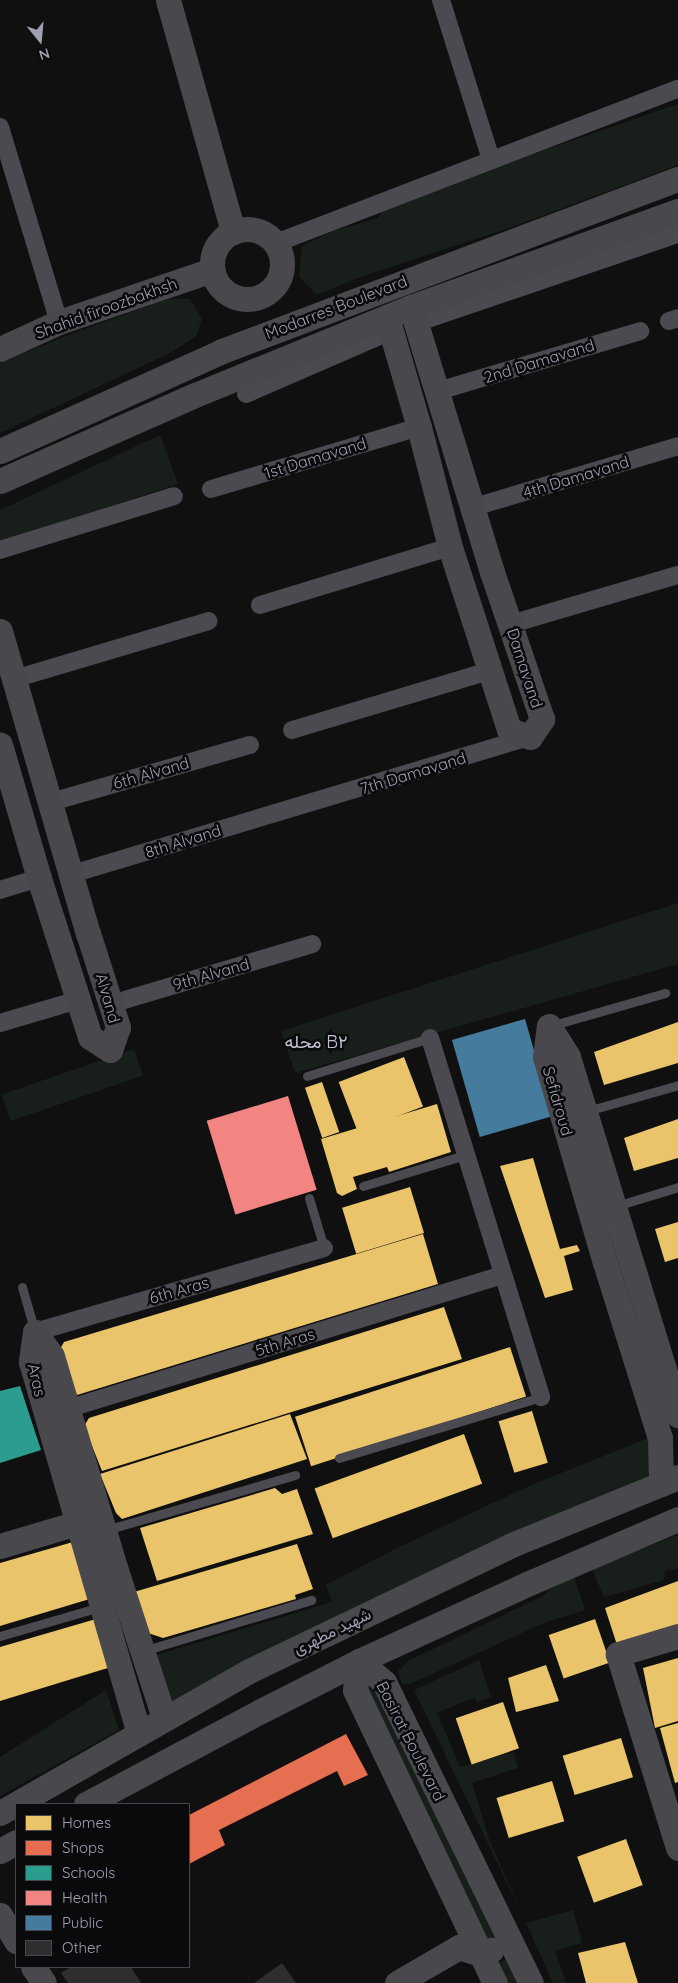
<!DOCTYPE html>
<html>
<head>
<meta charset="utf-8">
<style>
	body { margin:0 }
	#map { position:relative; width:678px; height:1983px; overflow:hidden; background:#101010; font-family:Quicksand,Vazirmatn,sans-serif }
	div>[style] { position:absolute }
	.green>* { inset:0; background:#181f1a; transform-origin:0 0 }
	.homes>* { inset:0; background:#e9c46a; transform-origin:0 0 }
	.shops>* { inset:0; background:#e76f51 }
	.schools>* { inset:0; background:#2a9d8f }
	.health>* { inset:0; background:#f28482; transform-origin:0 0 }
	.public>* { inset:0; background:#457b9d; transform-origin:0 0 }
	.building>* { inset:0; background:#2e2e30 }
	.lane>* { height:9px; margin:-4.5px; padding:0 4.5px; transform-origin:4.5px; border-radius:4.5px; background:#4a4a50 }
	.street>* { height:18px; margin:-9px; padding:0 9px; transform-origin:9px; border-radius:9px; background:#4a4a50 }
	.secondary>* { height:25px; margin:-12.5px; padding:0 12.5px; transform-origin:12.5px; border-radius:12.5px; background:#48484d }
	.secondary>.ring { margin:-12.5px; padding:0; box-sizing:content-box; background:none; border:25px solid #48484d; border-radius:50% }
	span { translate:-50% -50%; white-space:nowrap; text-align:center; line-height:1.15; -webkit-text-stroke:5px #0a0a0c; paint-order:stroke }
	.street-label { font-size:16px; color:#9fa1b3 }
	.neighbourhood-label { font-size:18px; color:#c0c1cf }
	.legend { position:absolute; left:15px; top:1803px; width:175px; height:165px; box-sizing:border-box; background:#0a0a0c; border:1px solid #46464f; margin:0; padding:6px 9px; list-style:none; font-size:15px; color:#9fa1b3 }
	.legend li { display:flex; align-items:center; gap:10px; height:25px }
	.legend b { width:25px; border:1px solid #46464f }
	.north { position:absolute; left:15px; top:15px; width:50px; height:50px; -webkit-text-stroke:4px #0a0a0c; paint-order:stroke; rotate:163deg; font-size:14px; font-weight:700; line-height:20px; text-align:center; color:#9fa1b3 }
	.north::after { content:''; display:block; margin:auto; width:18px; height:22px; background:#9fa1b3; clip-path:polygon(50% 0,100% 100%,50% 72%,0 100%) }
</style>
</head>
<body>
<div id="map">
	<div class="green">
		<i style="clip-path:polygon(678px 104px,678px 165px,512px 227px,360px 277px,317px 295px,299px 277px,302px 246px,333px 231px,378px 218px,386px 205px)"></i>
		<i style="clip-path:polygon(168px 299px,190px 299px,202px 319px,196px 336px,172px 352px,0 433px,0 363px,71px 334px)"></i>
		<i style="clip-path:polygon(160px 435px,178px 484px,0 542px,0 510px)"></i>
		<i style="clip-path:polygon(678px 903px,678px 964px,295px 1073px,281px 1031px)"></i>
		<i style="left:134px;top:1049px;width:28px;height:140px;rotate:71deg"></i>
		<i style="clip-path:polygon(651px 1437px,653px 1458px,646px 1481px,178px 1705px,167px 1702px,153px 1656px,332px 1602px,326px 1585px,395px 1549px,529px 1486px)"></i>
		<i style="clip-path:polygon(678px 1535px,678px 1568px,665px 1571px,664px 1580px,604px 1597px,592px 1569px)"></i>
		<i style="clip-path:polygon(574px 1576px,585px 1610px,546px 1622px,410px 1684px,402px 1683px,398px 1671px,408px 1661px,543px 1596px,549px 1590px)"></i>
		<i style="clip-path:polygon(479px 1660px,491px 1697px,477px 1702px,475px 1697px,437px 1713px,460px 1767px,514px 1752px,518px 1768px,472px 1783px,489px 1839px,523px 1916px,414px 1690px)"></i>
		<i style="left:376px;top:1684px;width:280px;height:12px;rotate:64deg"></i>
		<i style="clip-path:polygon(106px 1690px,119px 1730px,0 1796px,0 1757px)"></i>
		<i style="clip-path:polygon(573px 1910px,582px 1943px,555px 1951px,566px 1983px,553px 1983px,526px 1923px)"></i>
		<i style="clip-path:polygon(511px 1956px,526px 1983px,507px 1983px,497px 1964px)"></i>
	</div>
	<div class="homes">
		<i style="clip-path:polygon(678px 1022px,678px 1063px,604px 1085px,594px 1052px)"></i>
		<i style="left:404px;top:1057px;width:53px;height:70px;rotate:69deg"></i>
		<i style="left:322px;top:1082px;width:53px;height:18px;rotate:71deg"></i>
		<i style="clip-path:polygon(437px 1104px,451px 1152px,389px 1172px,387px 1167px,353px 1177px,357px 1189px,342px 1196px,337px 1193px,321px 1139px)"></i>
		<i style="clip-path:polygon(678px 1119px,678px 1158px,634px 1171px,624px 1138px)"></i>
		<i style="clip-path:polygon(533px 1158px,560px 1249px,577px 1245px,580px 1251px,564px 1256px,573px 1290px,545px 1298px,500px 1166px)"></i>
		<i style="left:410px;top:1187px;width:48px;height:71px;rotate:73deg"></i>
		<i style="clip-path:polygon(678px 1222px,678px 1258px,665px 1262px,655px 1229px)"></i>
		<i style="clip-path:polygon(423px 1234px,438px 1284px,77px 1395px,59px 1351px,64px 1342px)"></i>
		<i style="clip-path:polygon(444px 1307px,462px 1359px,102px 1471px,84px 1426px,89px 1418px)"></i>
		<i style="left:510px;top:1347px;width:52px;height:226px;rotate:72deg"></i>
		<i style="left:532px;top:1411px;width:54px;height:35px;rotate:73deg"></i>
		<i style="clip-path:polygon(290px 1414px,307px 1459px,122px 1519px,116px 1513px,100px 1474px)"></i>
		<i style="left:464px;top:1434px;width:53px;height:159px;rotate:70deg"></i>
		<i style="clip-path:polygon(275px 1488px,282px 1494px,297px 1489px,313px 1534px,157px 1581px,140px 1528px)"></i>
		<i style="clip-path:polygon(73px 1542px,93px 1598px,0 1626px,0 1563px)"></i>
		<i style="clip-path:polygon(297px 1544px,313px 1589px,295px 1595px,296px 1599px,163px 1638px,148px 1633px,134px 1592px)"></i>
		<i style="clip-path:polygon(678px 1581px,678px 1630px,618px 1648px,605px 1608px)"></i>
		<i style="clip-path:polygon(96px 1619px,111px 1667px,0 1701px,0 1647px)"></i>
		<i style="left:595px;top:1619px;width:46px;height:49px;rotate:71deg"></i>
		<i style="clip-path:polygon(678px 1658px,678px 1721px,655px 1728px,643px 1668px)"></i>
		<i style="clip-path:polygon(546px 1665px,559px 1701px,516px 1712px,508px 1678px)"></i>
		<i style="left:503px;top:1702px;width:49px;height:50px;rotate:71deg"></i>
		<i style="clip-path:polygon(678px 1723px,678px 1782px,675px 1783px,660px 1728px)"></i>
		<i style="left:621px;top:1738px;width:41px;height:61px;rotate:73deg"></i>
		<i style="left:552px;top:1781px;width:42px;height:58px;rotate:73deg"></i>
		<i style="left:626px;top:1839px;width:49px;height:52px;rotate:70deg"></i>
		<i style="clip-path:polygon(625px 1942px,638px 1983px,586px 1983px,578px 1953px)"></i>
	</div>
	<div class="shops">
		<i style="clip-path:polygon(346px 1734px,368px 1775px,344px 1786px,337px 1771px,219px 1830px,225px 1845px,189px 1864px,189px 1815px)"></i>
	</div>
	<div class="schools">
		<i style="clip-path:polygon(20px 1386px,41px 1450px,0 1463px,0 1391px)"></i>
	</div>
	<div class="health">
		<i style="left:288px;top:1096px;width:98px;height:85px;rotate:73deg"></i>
	</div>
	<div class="public">
		<i style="left:525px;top:1019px;width:101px;height:76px;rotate:74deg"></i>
	</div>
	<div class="building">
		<i style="clip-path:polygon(282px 1963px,296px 1983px,254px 1983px)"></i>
		<i style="clip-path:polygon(71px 1967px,131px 1967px,141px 1983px,68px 1983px,61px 1973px)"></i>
	</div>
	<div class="lane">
		<i style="left:550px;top:1026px;width:120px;rotate:-16deg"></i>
		<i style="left:307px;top:1076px;width:129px;rotate:-17.2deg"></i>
		<i style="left:587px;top:1111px;width:95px;rotate:-15.9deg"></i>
		<i style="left:363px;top:1186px;width:107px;rotate:-16.9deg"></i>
		<i style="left:309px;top:1198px;width:52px;rotate:73.3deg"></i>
		<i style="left:616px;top:1206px;width:65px;rotate:-17deg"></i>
		<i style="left:22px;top:1287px;width:47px;rotate:73.9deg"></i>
		<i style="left:339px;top:1458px;width:211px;rotate:-16.8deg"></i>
		<i style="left:106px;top:1530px;width:197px;rotate:-16.2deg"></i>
		<i style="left:0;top:1636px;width:104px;rotate:-16.2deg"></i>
		<i style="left:143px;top:1651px;width:176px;rotate:-16.9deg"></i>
	</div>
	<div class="street">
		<i style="left:441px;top:0;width:168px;rotate:72.6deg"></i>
		<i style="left:0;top:127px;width:204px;rotate:73.2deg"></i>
		<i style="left:276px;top:243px;width:430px;rotate:-21deg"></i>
		<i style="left:669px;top:321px;width:9px;rotate:-18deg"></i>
		<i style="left:416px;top:323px;width:277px;rotate:-18.8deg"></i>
		<i style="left:438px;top:391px;width:211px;rotate:-16.5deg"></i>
		<i style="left:246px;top:394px;width:158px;rotate:-23.5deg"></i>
		<i style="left:211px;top:489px;width:217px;rotate:-16.6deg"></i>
		<i style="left:474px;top:507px;width:213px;rotate:-16.6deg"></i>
		<i style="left:0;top:550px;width:182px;rotate:-17.2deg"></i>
		<i style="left:260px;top:605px;width:199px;rotate:-17deg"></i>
		<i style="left:511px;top:624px;width:174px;rotate:-16.4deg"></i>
		<i style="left:14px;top:679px;width:203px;rotate:-16.6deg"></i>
		<i style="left:292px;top:730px;width:206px;rotate:-16.7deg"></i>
		<i style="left:51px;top:802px;width:207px;rotate:-16deg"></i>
		<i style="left:72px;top:874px;width:478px;rotate:-16.7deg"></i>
		<i style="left:0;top:890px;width:41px;rotate:-17.1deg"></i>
		<i style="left:111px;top:1004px;width:210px;rotate:-16.6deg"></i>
		<i style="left:0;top:1023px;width:81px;rotate:-16.4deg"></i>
		<i style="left:430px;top:1038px;width:376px;rotate:72.8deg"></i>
		<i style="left:35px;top:1332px;width:301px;rotate:-16.2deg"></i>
		<i style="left:67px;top:1409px;width:456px;rotate:-17.1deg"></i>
	</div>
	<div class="secondary">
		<i style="left:168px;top:0;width:241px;rotate:74.3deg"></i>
		<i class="ring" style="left:212px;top:229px;width:45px;height:45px"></i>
		<i style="left:387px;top:317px;width:115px;rotate:73.8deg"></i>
		<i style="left:419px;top:427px;width:124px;rotate:75.5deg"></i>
		<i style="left:450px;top:547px;width:192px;rotate:72.1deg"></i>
		<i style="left:509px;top:730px;width:22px;rotate:18deg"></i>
		<i style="left:530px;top:737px;width:22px;rotate:-56deg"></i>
		<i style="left:542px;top:719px;width:155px;rotate:-108.8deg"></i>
		<i style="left:492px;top:572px;width:277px;rotate:-107deg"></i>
		<i style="left:0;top:349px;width:65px;rotate:-24.6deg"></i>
		<i style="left:59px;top:322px;width:162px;rotate:-18.8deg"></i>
		<i style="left:0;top:451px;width:243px;rotate:-24.2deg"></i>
		<i style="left:222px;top:351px;width:487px;rotate:-20.7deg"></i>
		<i style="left:0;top:481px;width:213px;rotate:-23.8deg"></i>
		<i style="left:195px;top:395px;width:233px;rotate:-22.2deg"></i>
		<i style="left:411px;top:307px;width:284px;rotate:-19.8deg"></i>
		<i style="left:0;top:631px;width:315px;rotate:73.8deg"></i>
		<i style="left:88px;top:933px;width:99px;rotate:72.3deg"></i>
		<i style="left:118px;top:1027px;width:24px;rotate:109deg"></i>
		<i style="left:110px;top:1050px;width:24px;rotate:-147deg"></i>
		<i style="left:90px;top:1037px;width:167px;rotate:-107.8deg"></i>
		<i style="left:39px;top:878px;width:139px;rotate:-106.3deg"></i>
		<i style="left:35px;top:1332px;width:30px;rotate:98deg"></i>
		<i style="left:31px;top:1362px;width:387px;rotate:73.8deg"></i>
		<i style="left:35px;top:1332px;width:29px;rotate:55deg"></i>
		<i style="left:52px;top:1356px;width:220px;rotate:73.4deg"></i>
		<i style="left:115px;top:1567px;width:159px;rotate:72deg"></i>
		<i style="left:661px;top:1484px;width:46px;rotate:-91.2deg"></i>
		<i style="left:660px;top:1438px;width:183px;rotate:-107.4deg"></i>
		<i style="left:605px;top:1263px;width:215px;rotate:-106.2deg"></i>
		<i style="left:545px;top:1057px;width:31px;rotate:-83deg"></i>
		<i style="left:549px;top:1026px;width:36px;rotate:58deg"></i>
		<i style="left:568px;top:1057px;width:375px;rotate:72.9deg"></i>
		<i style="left:0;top:1546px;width:80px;rotate:-16.6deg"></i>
		<i style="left:678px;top:1636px;width:63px;rotate:163.3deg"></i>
		<i style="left:618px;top:1654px;width:203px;rotate:72.8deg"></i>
		<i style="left:359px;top:1661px;width:33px;rotate:40deg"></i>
		<i style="left:384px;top:1682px;width:335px;rotate:64deg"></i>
		<i style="left:359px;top:1661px;width:29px;rotate:98deg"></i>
		<i style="left:355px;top:1690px;width:325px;rotate:64.5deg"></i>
		<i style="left:86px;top:1804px;width:198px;rotate:-28deg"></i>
		<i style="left:261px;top:1711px;width:110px;rotate:-27deg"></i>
		<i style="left:359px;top:1661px;width:185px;rotate:-24.6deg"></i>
		<i style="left:527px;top:1584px;width:164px;rotate:-23.3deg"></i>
		<i style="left:0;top:1813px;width:289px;rotate:-29.7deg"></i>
		<i style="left:251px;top:1670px;width:292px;rotate:-25.6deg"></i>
		<i style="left:514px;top:1544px;width:177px;rotate:-22.2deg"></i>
		<i style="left:0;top:1851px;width:18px;rotate:-29deg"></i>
		<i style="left:0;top:1915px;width:31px;rotate:58deg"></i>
		<i style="left:33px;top:1967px;width:19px;rotate:55deg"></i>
		<i style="left:397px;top:1983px;width:72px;rotate:-30.1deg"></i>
		<i style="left:459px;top:1947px;width:22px;rotate:18deg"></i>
		<i style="left:480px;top:1954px;width:12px;rotate:-20deg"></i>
	</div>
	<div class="street-label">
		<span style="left:336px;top:307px;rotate:-21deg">Modarres Boulevard</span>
		<span style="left:106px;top:308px;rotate:-20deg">Shahid firoozbakhsh</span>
		<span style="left:539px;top:361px;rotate:-17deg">2nd Damavand</span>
		<span style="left:315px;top:458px;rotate:-17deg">1st Damavand</span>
		<span style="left:576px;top:477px;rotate:-17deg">4th Damavand</span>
		<span style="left:525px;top:668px;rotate:72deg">Damavand</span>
		<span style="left:151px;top:773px;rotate:-16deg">6th Alvand</span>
		<span style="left:413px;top:773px;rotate:-17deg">7th Damavand</span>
		<span style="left:183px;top:841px;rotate:-17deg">8th Alvand</span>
		<span style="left:211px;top:974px;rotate:-16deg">9th Alvand</span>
		<span style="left:108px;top:998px;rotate:74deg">Alvand</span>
		<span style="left:558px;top:1101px;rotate:74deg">Sefidroud</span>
		<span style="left:179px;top:1290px;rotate:-16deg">6th Aras</span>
		<span style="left:285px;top:1342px;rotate:-17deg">5th Aras</span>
		<span style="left:37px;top:1380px;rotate:77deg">Aras</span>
		<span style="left:332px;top:1631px;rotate:-26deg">شهید مطهری</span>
		<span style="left:411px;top:1741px;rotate:63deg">Basirat Boulevard</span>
	</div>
	<div class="neighbourhood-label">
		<span style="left:316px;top:1042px">محله B۲</span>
	</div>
	<ul class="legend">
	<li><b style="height:14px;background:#e9c46a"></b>Homes</li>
	<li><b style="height:14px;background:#e76f51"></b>Shops</li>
	<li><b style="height:14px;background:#2a9d8f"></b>Schools</li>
	<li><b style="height:14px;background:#f28482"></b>Health</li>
	<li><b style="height:14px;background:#457b9d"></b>Public</li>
	<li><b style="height:14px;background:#2e2e30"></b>Other</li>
	</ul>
	<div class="north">N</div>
</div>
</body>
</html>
